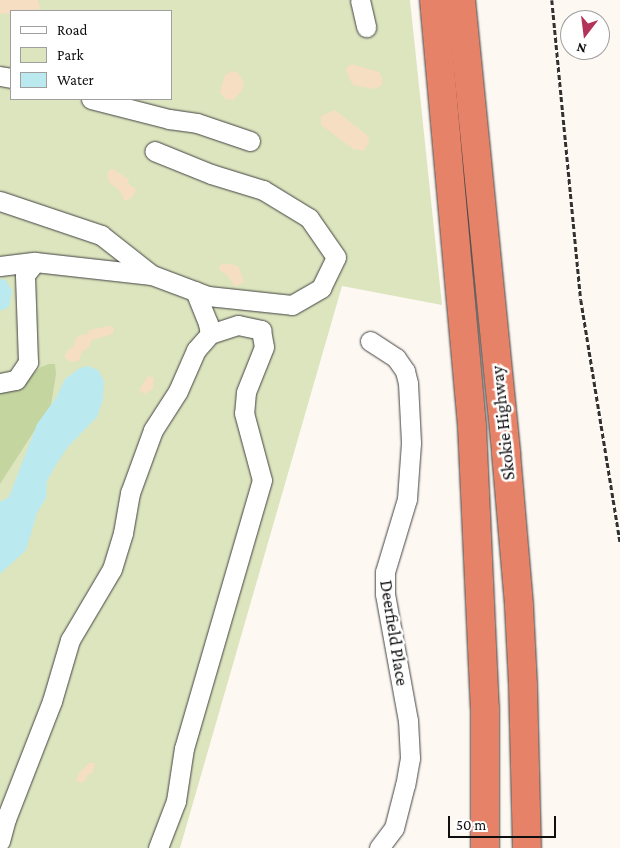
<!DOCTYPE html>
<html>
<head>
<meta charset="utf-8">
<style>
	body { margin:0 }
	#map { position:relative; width:620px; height:848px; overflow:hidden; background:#fef8f2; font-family:"Crimson Pro",serif }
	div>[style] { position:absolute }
	.green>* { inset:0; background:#dce5be }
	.forest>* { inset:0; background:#c4d59f }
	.sand>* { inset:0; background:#f5dec2 }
	.water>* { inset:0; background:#bbe9f0 }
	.path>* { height:2.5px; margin-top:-1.25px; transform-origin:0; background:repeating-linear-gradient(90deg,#313131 0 5px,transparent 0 7.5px) }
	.roads { filter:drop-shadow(0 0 1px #424242) drop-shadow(0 0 1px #424242) }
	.minor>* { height:19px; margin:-9.5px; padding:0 9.5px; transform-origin:9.5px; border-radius:9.5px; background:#fff }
	.highway>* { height:28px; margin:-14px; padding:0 14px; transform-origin:14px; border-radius:14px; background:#e68267 }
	span { translate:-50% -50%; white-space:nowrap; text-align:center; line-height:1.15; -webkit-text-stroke:5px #fff; paint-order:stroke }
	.street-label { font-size:18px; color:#0f0f0f }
	.legend { position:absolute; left:10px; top:10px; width:162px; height:90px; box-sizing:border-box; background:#fff; border:1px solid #9f9f9f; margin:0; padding:6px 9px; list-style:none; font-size:15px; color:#0f0f0f }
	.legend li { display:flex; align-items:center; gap:10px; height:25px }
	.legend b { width:25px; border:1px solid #9f9f9f }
	.north { position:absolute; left:560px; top:10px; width:50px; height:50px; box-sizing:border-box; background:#fff; border:1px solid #9f9f9f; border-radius:50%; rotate:195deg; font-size:14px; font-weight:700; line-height:20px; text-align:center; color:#0f0f0f }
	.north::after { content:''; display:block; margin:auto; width:18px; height:22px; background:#b23458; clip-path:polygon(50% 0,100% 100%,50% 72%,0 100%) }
	.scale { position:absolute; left:448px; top:816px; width:108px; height:22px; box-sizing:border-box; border:2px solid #0f0f0f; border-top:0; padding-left:6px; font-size:15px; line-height:18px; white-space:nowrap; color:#0f0f0f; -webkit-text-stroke:4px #fff; paint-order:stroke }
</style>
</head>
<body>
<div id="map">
	<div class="green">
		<i style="clip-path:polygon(evenodd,0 0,410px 0,442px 305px,342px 286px,180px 848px,0 848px,0 0,11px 11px,171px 11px,171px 99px,11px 99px,11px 11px)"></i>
	</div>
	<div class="forest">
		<i style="clip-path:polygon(49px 364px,55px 364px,56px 374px,51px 405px,0 484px,0 393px,17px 388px,41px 367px)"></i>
	</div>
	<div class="sand">
		<i style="clip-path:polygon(0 0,38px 0,40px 8px,37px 11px,11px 11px,11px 13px,4px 14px,0 13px)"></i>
		<i style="clip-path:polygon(352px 64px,379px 72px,383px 80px,381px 86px,374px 89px,353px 85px,346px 71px,347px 67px)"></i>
		<i style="clip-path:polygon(232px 71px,238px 73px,244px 83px,242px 91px,233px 100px,225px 99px,220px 92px,225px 75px)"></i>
		<i style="clip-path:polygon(335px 110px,368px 136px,369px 143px,364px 151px,353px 149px,321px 125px,321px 116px)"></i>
		<i style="clip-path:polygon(113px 169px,128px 179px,129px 184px,135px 188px,136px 191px,131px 198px,125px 201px,120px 191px,109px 182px,107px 176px,109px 170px)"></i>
		<i style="clip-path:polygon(222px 263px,236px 265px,239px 268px,244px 281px,241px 284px,235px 286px,226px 274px,221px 272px,219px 268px)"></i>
		<i style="clip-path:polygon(110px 326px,114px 328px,113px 334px,92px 340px,89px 347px,81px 353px,80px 360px,72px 362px,64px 358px,67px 351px,74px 346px,76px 338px,84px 334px,87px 335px,89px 330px)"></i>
		<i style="clip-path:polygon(148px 376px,154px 378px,153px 389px,144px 394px,139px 390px)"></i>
		<i style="clip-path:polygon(89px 763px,95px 763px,93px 772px,88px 775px,83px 783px,76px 781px,79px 773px)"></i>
	</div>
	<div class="water">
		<i style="clip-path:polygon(0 279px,6px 280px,12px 291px,9px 307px,0 311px)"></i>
		<i style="clip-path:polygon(88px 366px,98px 370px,104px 381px,103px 399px,97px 417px,67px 448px,54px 468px,47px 481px,46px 498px,37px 513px,26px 550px,0 574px,0 502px,9px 497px,37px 424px,56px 398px,65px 379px,80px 368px)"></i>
	</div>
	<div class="path">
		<i style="left:552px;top:0;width:301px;rotate:84.5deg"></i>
		<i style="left:581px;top:300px;width:245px;rotate:80.8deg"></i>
	</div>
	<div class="roads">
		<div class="minor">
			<i style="left:360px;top:0;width:28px;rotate:77deg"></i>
			<i style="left:0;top:76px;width:11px;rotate:10deg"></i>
			<i style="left:91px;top:99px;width:81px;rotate:14.4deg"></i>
			<i style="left:169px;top:119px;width:28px;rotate:8deg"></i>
			<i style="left:197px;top:123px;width:56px;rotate:18.8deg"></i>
			<i style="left:0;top:201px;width:107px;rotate:18.6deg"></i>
			<i style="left:101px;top:235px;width:65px;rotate:38.1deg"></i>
			<i style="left:152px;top:275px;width:60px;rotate:20.6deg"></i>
			<i style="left:208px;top:296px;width:84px;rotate:6.1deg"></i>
			<i style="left:292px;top:305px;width:34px;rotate:-30deg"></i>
			<i style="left:321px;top:288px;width:34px;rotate:-64deg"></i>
			<i style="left:336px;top:257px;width:47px;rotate:-124.7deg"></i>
			<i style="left:309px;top:218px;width:54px;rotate:-148.7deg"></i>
			<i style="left:263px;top:190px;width:54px;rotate:-162.9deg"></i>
			<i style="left:211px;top:174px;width:61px;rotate:-158deg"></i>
			<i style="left:0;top:266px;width:35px;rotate:-7deg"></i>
			<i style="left:35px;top:262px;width:117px;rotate:6.4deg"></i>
			<i style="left:195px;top:291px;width:35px;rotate:68deg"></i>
			<i style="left:208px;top:323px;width:11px;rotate:80deg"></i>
			<i style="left:370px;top:341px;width:31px;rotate:33deg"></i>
			<i style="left:396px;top:358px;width:16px;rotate:55deg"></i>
			<i style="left:405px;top:371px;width:12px;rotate:76deg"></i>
			<i style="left:408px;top:383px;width:60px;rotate:87.1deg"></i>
			<i style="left:411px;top:443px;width:56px;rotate:94.1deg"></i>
			<i style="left:407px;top:499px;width:76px;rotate:106.8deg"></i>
			<i style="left:385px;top:572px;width:22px;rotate:90deg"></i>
			<i style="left:385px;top:594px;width:128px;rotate:79.7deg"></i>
			<i style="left:408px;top:720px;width:38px;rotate:87deg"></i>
			<i style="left:410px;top:758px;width:27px;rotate:100deg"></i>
			<i style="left:405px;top:785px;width:44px;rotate:104.3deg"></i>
			<i style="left:394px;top:828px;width:25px;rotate:127deg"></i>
			<i style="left:0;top:383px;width:16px;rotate:-11deg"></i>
			<i style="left:16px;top:380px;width:22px;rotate:-56deg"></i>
			<i style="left:28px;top:362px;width:87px;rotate:-92deg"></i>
			<i style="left:25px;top:275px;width:16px;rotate:-52deg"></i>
			<i style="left:0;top:841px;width:23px;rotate:-75deg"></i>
			<i style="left:6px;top:819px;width:127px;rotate:-68.7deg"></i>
			<i style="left:52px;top:701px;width:64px;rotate:-73.6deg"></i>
			<i style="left:70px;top:640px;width:82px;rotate:-59.4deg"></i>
			<i style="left:112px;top:569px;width:38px;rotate:-73deg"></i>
			<i style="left:123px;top:533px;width:41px;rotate:-80.1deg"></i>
			<i style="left:130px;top:493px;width:67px;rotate:-69.9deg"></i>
			<i style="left:153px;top:430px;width:46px;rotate:-57.3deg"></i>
			<i style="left:178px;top:391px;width:45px;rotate:-66.3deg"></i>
			<i style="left:196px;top:350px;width:21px;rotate:-49deg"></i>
			<i style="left:210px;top:334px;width:29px;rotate:-18deg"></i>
			<i style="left:238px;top:325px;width:24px;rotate:12deg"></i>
			<i style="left:261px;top:330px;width:17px;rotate:80deg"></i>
			<i style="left:264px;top:347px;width:48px;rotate:111.8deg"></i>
			<i style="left:246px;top:392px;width:21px;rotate:95deg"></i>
			<i style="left:244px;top:413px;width:69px;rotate:75deg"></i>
			<i style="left:262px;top:480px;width:279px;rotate:106.2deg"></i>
			<i style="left:184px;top:748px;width:54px;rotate:98.6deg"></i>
			<i style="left:176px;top:801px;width:50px;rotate:111deg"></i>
		</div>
		<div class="highway">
			<i style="left:434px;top:0;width:428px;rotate:84.9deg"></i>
			<i style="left:472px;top:426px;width:282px;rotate:87.4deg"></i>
			<i style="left:485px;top:708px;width:140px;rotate:90deg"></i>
			<i style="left:461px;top:0;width:455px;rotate:84.3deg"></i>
			<i style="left:506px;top:453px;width:154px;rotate:85.1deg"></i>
			<i style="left:519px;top:606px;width:80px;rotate:87.1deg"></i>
			<i style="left:523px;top:686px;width:162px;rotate:88.6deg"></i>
		</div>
	</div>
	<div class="street-label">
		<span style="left:503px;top:423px;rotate:-96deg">Skokie Highway</span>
		<span style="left:394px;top:633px;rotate:81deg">Deerfield Place</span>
	</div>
	<ul class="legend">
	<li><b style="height:6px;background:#fff"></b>Road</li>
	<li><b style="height:14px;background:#dce5be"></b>Park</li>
	<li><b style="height:14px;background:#bbe9f0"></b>Water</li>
	</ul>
	<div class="north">N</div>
	<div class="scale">50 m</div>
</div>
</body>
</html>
